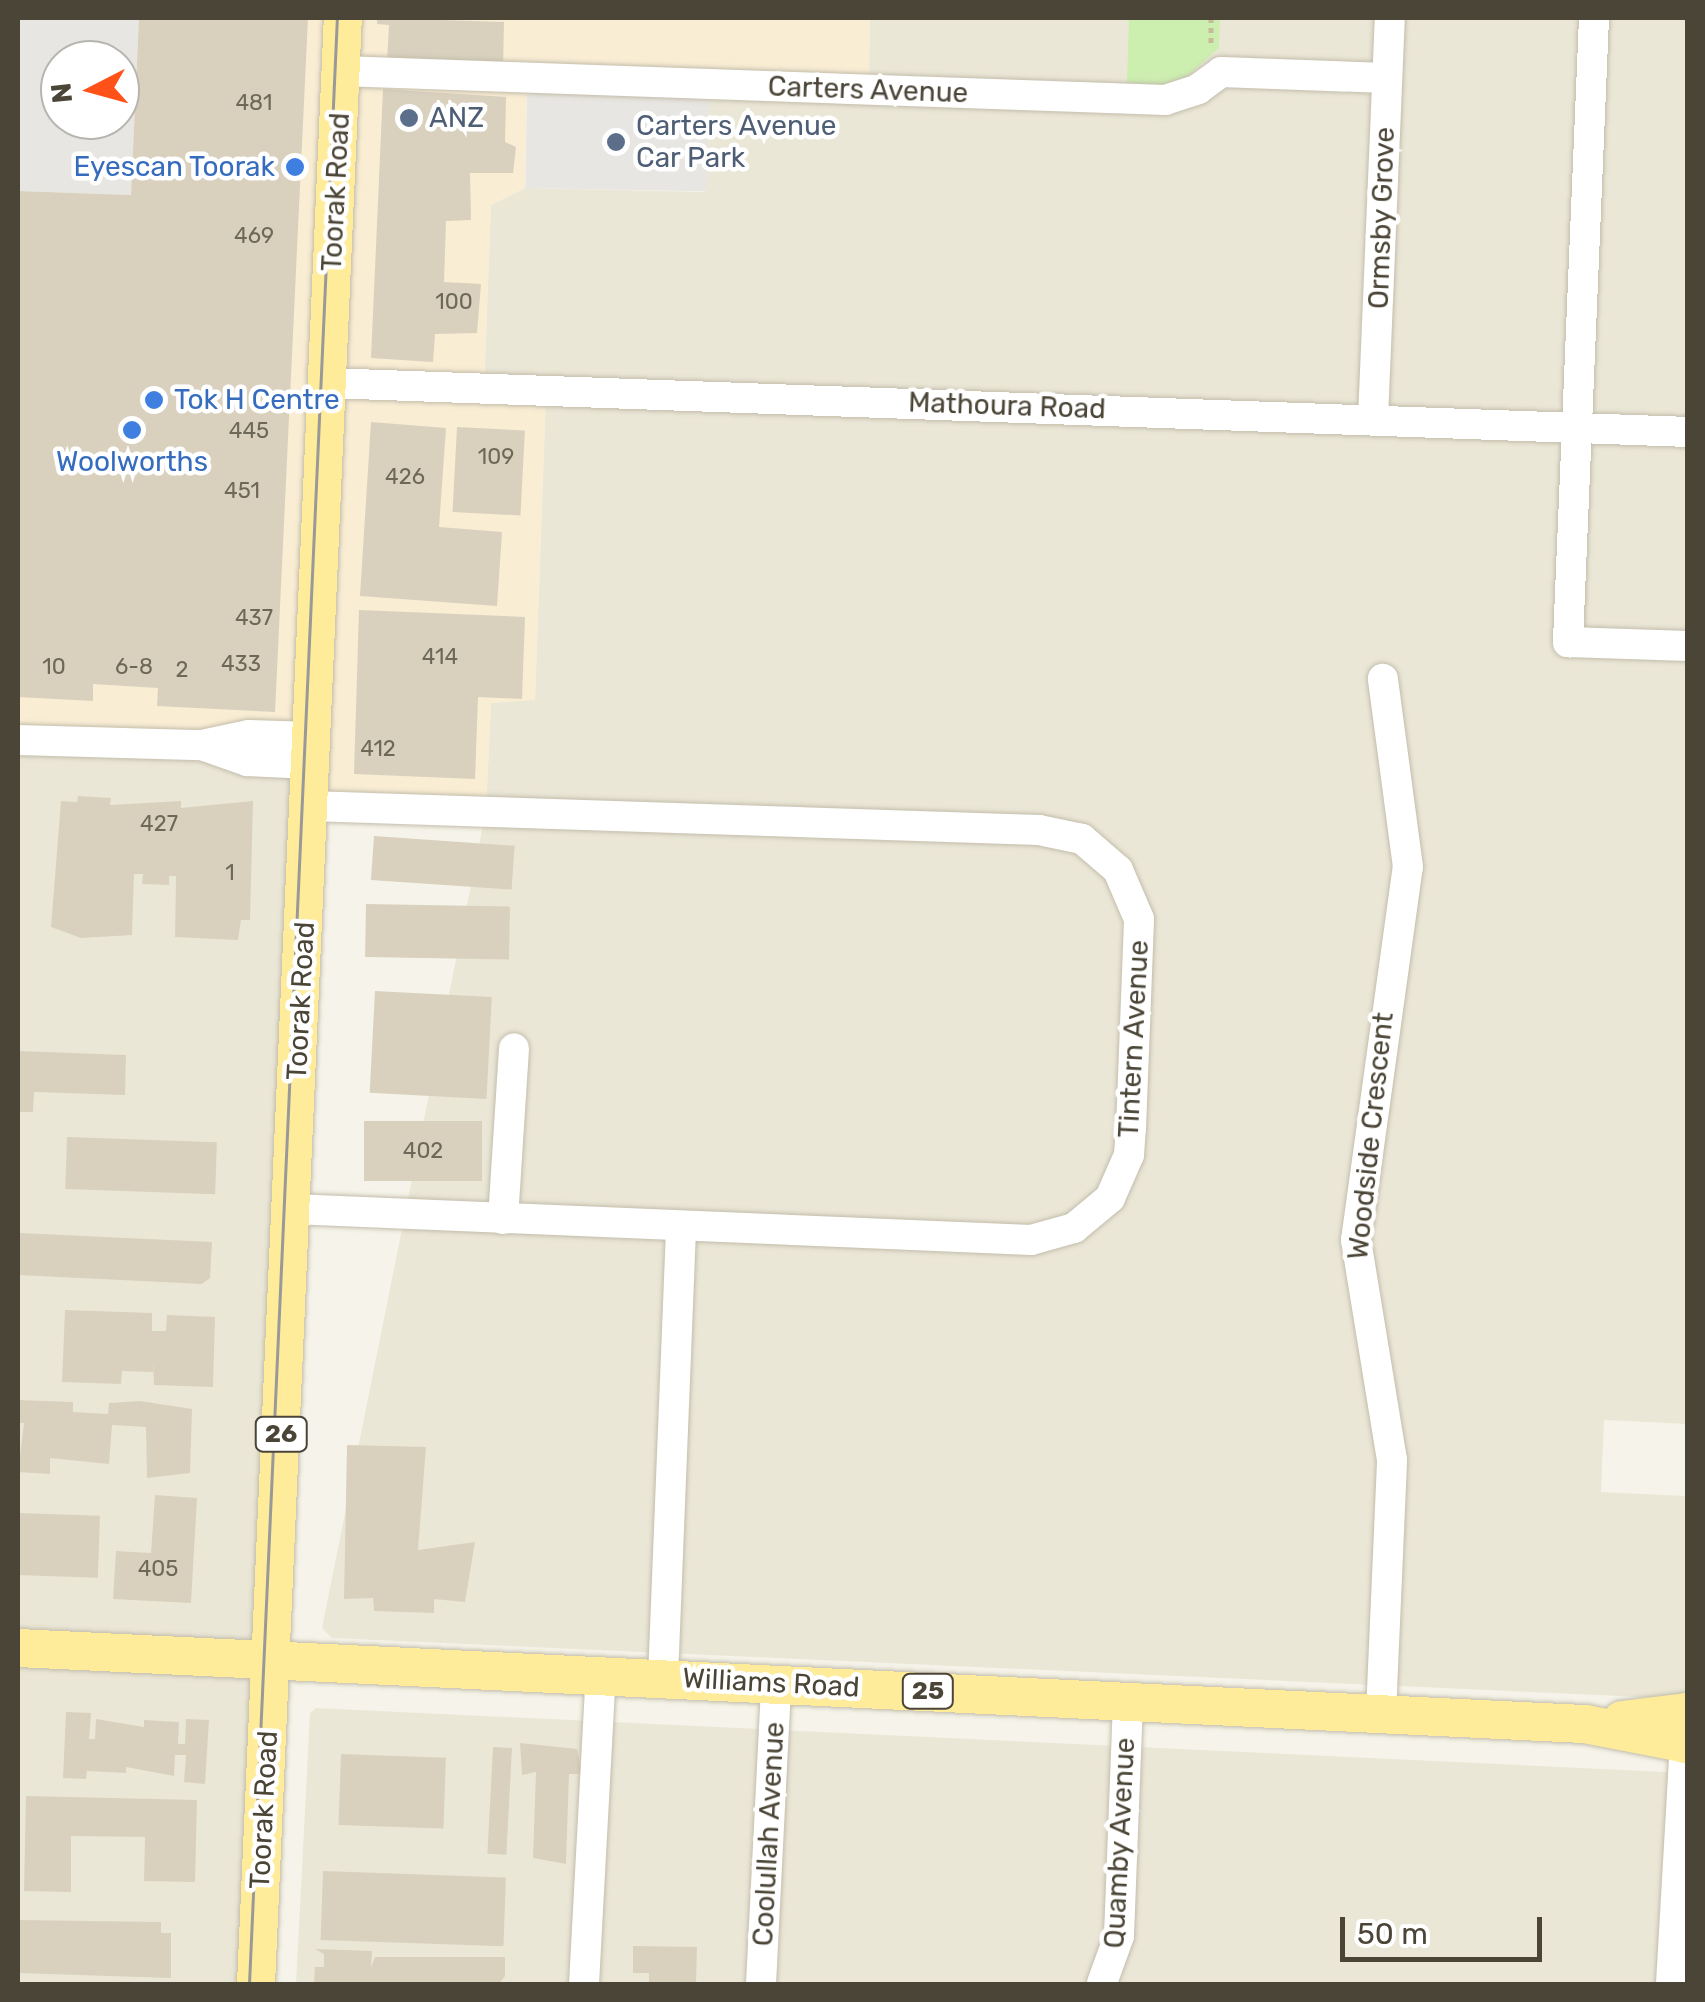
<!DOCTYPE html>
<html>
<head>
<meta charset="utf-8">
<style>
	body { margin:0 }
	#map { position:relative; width:1705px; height:2002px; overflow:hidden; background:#f6f4ea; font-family:Rubik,sans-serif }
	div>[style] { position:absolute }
	.residential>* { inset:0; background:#ebe7d7 }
	.commercial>* { inset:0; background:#f9edd4 }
	.green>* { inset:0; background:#cceeaf }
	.parking>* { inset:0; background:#e8e6e2; transform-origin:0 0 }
	.building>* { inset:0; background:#d9d1be; transform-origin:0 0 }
	.path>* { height:5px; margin-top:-2.5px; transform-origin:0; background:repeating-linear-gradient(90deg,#c6bb9b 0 5px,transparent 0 10px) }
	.roads { filter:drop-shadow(0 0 2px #c3bdab) drop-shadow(0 0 2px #c3bdab) }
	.minor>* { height:30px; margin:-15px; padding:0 15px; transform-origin:15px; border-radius:15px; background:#fff }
	.major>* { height:38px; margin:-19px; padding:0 19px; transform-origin:19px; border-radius:19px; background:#ffec9a }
	.tram>* { height:2.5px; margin:-1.25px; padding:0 1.25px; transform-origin:1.25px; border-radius:1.25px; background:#999 }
	.dots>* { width:28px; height:28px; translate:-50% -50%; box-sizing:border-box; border:5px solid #fff; border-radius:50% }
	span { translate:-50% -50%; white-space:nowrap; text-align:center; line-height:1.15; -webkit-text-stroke:9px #fff; paint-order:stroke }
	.number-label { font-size:22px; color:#6e6859 }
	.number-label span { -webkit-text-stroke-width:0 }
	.shield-label span { padding:2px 8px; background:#fff; border:2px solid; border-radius:8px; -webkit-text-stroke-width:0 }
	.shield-label { font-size:25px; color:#4b4537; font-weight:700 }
	.street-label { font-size:28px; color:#4b4537 }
	.service-label { font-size:28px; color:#4e5e75 }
	.left { translate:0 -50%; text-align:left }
	.shop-label { font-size:28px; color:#366cbe }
	.right { translate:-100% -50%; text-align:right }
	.frame { position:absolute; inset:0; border:20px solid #4b4537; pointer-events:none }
	.north { position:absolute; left:40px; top:40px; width:100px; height:100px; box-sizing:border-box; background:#fff; border:2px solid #b7b5af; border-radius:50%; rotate:264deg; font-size:28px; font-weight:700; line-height:40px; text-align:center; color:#4b4537 }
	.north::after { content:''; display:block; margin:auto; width:35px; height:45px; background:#ff5118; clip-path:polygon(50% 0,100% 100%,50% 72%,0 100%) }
	.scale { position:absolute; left:1340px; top:1917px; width:202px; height:45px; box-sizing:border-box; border:5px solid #4b4537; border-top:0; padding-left:12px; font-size:30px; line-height:35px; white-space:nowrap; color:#4b4537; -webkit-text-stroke:8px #fff; paint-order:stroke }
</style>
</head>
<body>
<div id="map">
	<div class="residential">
		<i style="clip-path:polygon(870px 18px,1687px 18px,1687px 1424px,1604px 1420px,1601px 1492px,1687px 1496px,1687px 1699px,332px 1638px,322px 1628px,486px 810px,491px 703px,535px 699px,546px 392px,484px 389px,491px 205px,525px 188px,705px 192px,708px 84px,868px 90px)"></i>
		<i style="clip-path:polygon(18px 743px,310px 764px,256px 1984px,18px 1984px)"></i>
		<i style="clip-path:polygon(316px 1708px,1687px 1773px,1687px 1984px,296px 1984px,310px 1713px)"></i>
	</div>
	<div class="commercial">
		<i style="clip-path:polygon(139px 18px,870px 18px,869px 91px,527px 77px,525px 188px,491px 205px,484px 388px,546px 391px,535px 700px,491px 703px,486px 810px,309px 806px,311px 765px,18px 743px,18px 200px,130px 195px)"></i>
	</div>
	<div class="green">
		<i style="clip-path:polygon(1129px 18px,1220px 18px,1219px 48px,1184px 79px,1149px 89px,1149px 84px,1127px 83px)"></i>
	</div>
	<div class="parking">
		<i style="clip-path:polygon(evenodd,18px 18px,139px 18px,131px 195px,18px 191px,18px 18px,60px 60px,120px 60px,120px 120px,60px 120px,60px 60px)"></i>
		<i style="left:527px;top:92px;width:181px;height:96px;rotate:1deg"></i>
	</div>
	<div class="building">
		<i style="clip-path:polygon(139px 18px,308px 18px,275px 712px,157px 706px,158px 688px,93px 684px,93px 701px,18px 697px,18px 191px,131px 195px)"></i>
		<i style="clip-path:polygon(377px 18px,504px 22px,503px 67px,387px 62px,389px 25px,377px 24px)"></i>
		<i style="clip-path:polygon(383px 89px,506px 97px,505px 142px,516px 147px,513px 173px,470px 173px,471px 220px,446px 221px,444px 282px,481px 284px,477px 333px,435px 334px,433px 362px,371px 358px)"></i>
		<i style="clip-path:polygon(371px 422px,446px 428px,439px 527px,502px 532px,497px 606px,360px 596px)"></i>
		<i style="left:457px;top:427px;width:68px;height:85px;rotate:3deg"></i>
		<i style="clip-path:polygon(359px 610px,525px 617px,522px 699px,478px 697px,475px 779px,354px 774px)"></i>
		<i style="clip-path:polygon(78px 796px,111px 798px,110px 805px,181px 801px,181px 808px,253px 801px,250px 920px,241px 920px,238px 940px,175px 937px,176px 876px,169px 876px,169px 885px,142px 884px,143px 874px,134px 874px,132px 935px,81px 938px,51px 927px,61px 801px,77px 802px)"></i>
		<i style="left:374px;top:836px;width:141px;height:44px;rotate:4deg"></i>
		<i style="left:366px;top:904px;width:144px;height:53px;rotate:1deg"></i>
		<i style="left:375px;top:991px;width:117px;height:102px;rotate:3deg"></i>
		<i style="clip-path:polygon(18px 1051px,126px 1055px,125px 1095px,34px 1092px,33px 1112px,18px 1112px)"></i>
		<i style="left:364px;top:1121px;width:118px;height:60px"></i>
		<i style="left:67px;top:1137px;width:150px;height:52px;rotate:2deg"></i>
		<i style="clip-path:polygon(20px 1233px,212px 1242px,210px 1278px,202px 1284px,18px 1275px)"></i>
		<i style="clip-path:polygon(65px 1310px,152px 1313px,152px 1331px,166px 1331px,167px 1315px,215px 1317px,213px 1387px,154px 1385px,153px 1361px,153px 1372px,122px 1371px,121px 1384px,62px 1382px)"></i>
		<i style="clip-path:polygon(18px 1400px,73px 1402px,73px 1412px,108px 1414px,109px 1403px,140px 1401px,192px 1409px,190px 1473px,147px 1478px,146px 1427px,112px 1425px,109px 1464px,50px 1458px,50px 1474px,18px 1472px,24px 1423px,18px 1423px)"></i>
		<i style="clip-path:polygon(347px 1445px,426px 1447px,418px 1550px,475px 1542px,465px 1602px,434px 1599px,434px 1613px,374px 1611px,373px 1598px,344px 1599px)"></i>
		<i style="clip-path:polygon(155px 1495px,197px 1498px,191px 1603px,113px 1599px,116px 1551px,151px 1553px)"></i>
		<i style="left:18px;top:1513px;width:82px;height:62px;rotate:2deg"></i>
		<i style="clip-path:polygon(66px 1712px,91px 1713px,89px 1739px,95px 1739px,96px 1719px,144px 1727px,144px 1720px,179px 1722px,178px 1744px,185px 1744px,186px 1719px,209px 1720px,205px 1784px,184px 1782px,186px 1755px,175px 1755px,174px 1776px,126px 1767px,126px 1773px,87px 1771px,86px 1779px,63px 1778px)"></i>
		<i style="clip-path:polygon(520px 1743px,577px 1749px,582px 1774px,569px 1774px,566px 1864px,533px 1858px,536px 1772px,522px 1775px)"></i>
		<i style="left:493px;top:1747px;width:19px;height:107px;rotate:3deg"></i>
		<i style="left:341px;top:1754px;width:105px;height:71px;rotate:2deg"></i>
		<i style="clip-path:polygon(26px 1796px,197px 1800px,195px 1882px,144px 1881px,145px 1837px,71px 1836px,71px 1892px,24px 1891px)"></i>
		<i style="left:323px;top:1871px;width:183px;height:69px;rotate:2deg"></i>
		<i style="clip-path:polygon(19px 1920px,161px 1922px,161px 1933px,171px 1933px,171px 1978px,18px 1973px)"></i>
		<i style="clip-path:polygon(633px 1946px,697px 1947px,696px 1984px,649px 1984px,649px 1973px,633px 1973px)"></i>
		<i style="clip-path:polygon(315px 1949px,372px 1951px,371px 1968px,375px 1957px,505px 1957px,505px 1976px,499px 1984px,314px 1984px,315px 1967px,324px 1967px,324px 1954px)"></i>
	</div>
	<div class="path">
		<i style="left:1211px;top:18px;width:28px;rotate:90deg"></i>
	</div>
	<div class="roads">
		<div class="minor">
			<i style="left:1594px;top:18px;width:625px;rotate:92.39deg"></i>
			<i style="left:1568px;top:642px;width:120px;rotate:1.9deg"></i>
			<i style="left:341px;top:71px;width:825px;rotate:2.02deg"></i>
			<i style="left:1165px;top:100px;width:35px;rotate:-18deg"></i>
			<i style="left:1198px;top:89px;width:29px;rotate:-36deg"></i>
			<i style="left:1221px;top:72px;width:166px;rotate:2.1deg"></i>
			<i style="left:327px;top:383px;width:1362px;rotate:2.06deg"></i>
			<i style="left:1373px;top:419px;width:401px;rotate:-87.6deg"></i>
			<i style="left:18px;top:740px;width:184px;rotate:1.6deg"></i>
			<i style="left:202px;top:745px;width:48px;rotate:-12deg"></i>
			<i style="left:249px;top:735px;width:62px;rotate:1.8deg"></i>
			<i style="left:202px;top:745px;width:48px;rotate:19.6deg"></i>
			<i style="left:247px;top:761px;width:63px;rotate:2.7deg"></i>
			<i style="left:292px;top:1209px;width:740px;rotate:2.4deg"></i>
			<i style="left:1031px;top:1240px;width:45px;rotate:-15.6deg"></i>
			<i style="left:1074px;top:1228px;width:47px;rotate:-39.8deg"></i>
			<i style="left:1110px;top:1198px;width:47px;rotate:-66.2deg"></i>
			<i style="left:1129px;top:1155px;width:26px;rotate:-86deg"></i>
			<i style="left:1131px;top:1129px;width:210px;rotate:-87.8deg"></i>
			<i style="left:1139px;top:919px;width:53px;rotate:-113.2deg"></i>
			<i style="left:1118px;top:870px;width:48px;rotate:-139.3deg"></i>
			<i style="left:1082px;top:839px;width:44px;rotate:-168.2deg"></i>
			<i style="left:1039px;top:830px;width:730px;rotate:-178.12deg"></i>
			<i style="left:503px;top:1219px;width:171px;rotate:-86.3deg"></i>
			<i style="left:663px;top:1678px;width:452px;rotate:-87.7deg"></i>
			<i style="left:1381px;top:1714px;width:254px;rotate:-87.5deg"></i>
			<i style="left:1392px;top:1460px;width:223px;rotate:-99.3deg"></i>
			<i style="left:1356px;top:1240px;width:377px;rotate:-82.1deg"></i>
			<i style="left:1408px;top:867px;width:190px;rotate:-97.6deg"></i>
			<i style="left:1102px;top:1983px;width:50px;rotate:-70.1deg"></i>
			<i style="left:1119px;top:1936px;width:235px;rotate:-87.8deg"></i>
			<i style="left:584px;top:1984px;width:309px;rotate:-86.9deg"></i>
			<i style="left:761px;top:1984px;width:300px;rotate:-87.1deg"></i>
			<i style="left:1671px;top:1984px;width:240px;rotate:-86.7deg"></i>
		</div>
		<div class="major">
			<i style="left:18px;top:1648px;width:1569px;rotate:2.78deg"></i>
			<i style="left:1585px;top:1724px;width:105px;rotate:11deg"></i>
			<i style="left:1622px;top:1720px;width:65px;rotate:-7deg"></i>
			<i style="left:1687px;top:1712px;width:32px;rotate:94deg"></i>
			<i style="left:256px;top:1984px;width:1968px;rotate:-87.47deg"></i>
		</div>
	</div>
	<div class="tram">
		<i style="left:249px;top:1984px;width:1968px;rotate:-87.44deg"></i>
	</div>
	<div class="dots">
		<i style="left:409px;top:118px;background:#5c6f8a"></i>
		<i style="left:616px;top:142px;background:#5c6f8a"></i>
		<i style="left:295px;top:167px;background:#3f7fe0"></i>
		<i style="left:154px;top:400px;background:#3f7fe0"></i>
		<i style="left:132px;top:430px;background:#3f7fe0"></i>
	</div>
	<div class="number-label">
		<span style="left:254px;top:103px">481</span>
		<span style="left:254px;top:236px">469</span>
		<span style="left:454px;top:302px">100</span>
		<span style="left:249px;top:431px">445</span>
		<span style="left:496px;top:457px">109</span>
		<span style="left:405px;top:477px">426</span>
		<span style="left:242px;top:491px">451</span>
		<span style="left:254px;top:618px">437</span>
		<span style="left:440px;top:657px">414</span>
		<span style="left:241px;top:664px">433</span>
		<span style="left:54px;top:667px">10</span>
		<span style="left:134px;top:667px">6-8</span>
		<span style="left:182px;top:670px">2</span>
		<span style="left:378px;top:749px">412</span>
		<span style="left:159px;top:824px">427</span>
		<span style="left:230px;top:873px">1</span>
		<span style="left:423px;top:1151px">402</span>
		<span style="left:158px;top:1569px">405</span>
	</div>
	<div class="shield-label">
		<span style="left:281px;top:1434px">26</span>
		<span style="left:928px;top:1691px">25</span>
	</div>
	<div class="street-label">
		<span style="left:868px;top:90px;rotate:2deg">Carters Avenue</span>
		<span style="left:336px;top:192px;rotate:-87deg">Toorak Road</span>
		<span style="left:1382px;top:218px;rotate:-88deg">Ormsby Grove</span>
		<span style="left:1007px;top:406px;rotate:2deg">Mathoura Road</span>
		<span style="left:301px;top:1001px;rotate:-87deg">Toorak Road</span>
		<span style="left:1134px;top:1039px;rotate:-87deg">Tintern Avenue</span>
		<span style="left:1371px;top:1136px;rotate:-84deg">Woodside Crescent</span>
		<span style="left:771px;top:1683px;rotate:3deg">Williams Road</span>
		<span style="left:264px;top:1810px;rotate:-87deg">Toorak Road</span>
		<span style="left:769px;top:1834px;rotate:-87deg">Coolullah Avenue</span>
		<span style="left:1120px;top:1843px;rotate:-87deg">Quamby Avenue</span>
	</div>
	<div class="service-label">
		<span class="left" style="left:429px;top:118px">ANZ</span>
		<span class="left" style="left:636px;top:142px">Carters Avenue<br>Car Park</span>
	</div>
	<div class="shop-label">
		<span class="right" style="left:275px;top:167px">Eyescan Toorak</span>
		<span class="left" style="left:174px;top:400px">Tok H Centre</span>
		<span style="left:132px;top:462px">Woolworths</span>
	</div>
	<div class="frame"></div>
	<div class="north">N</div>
	<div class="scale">50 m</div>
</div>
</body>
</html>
